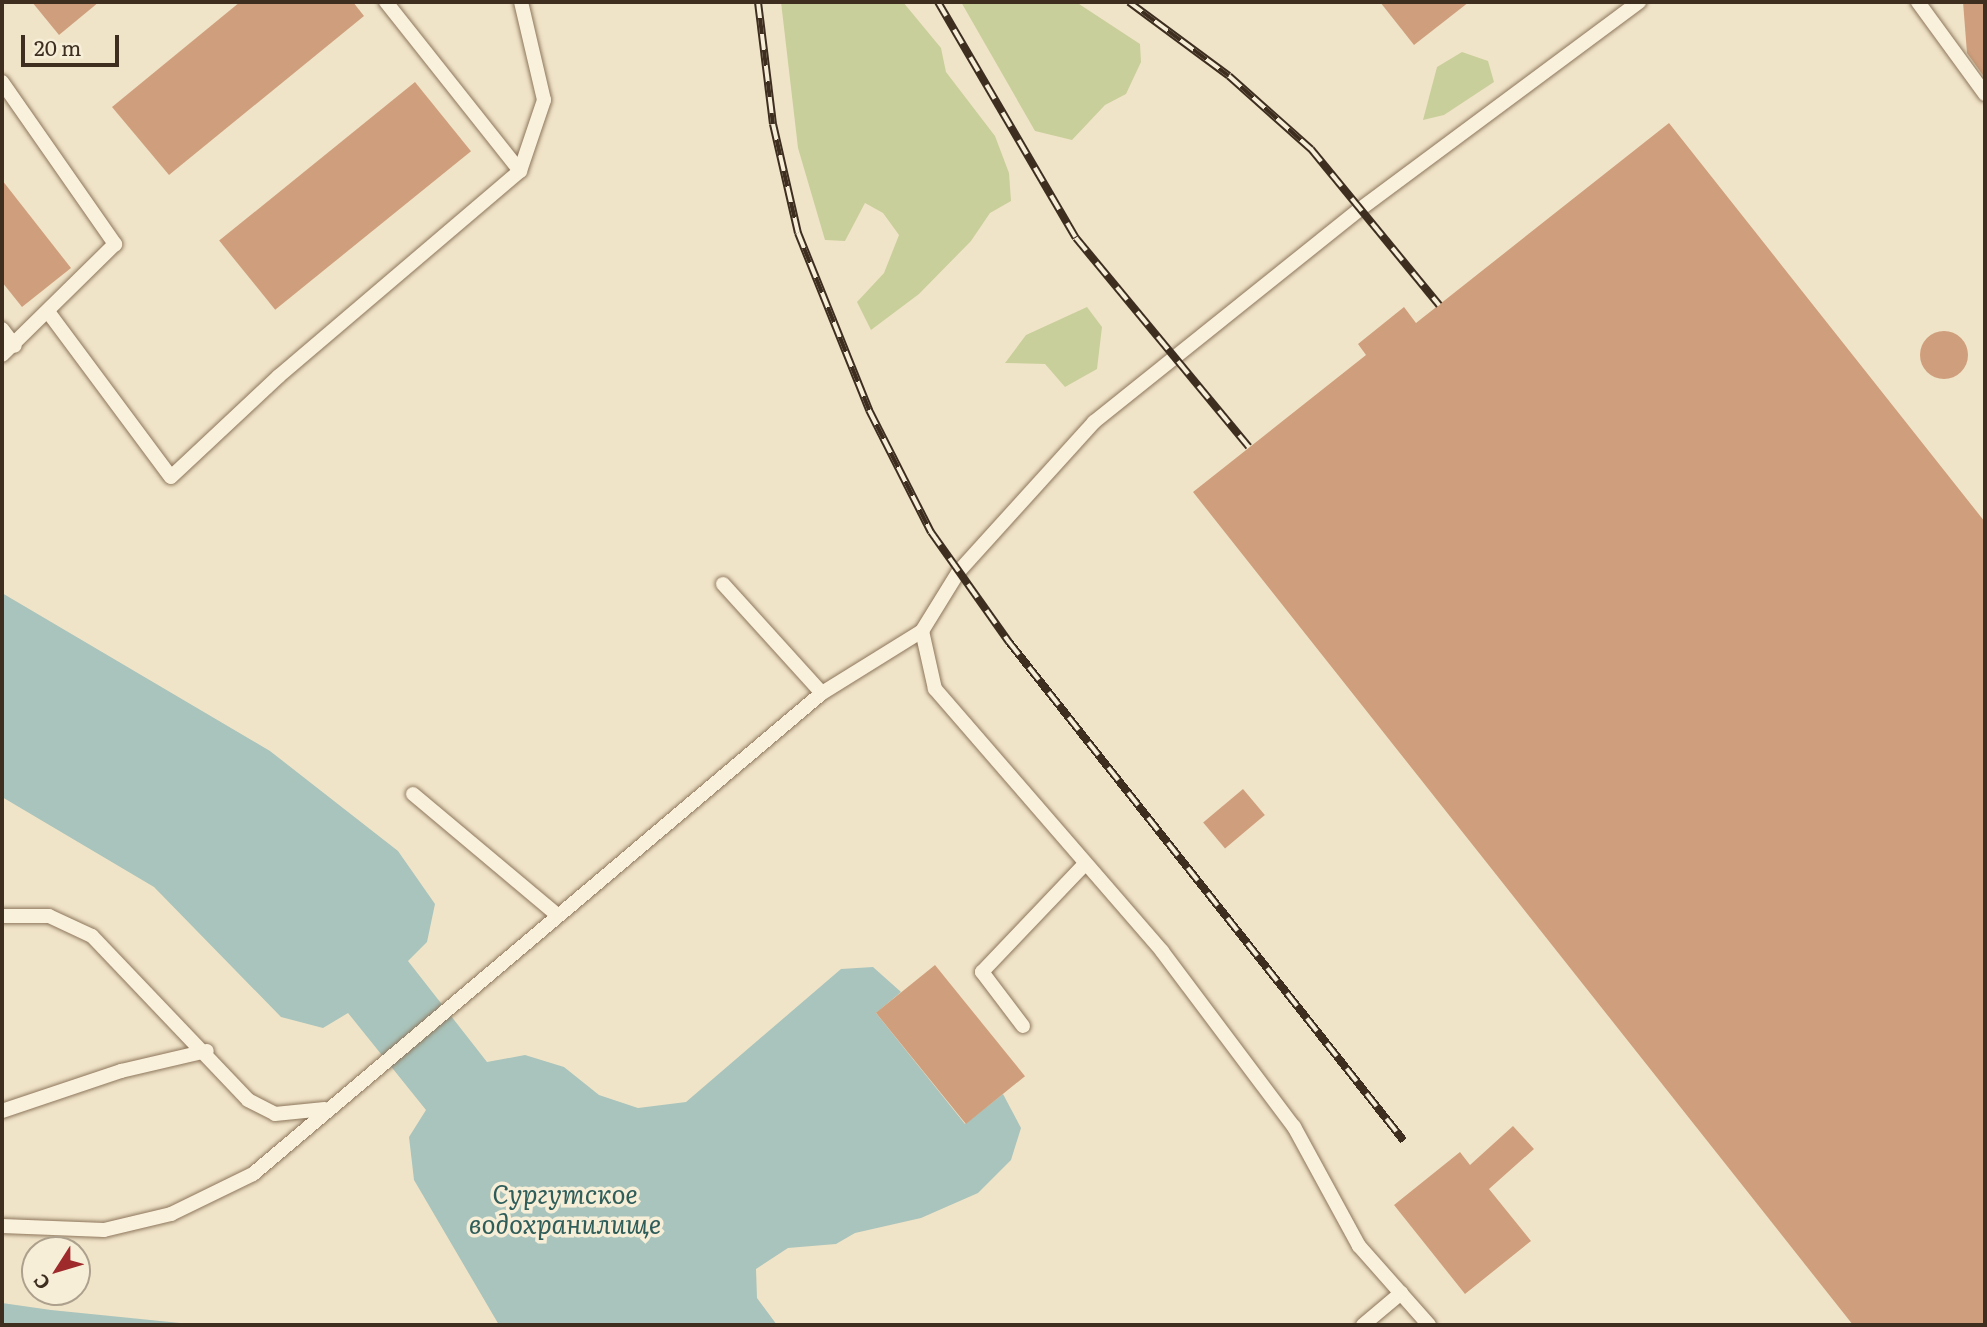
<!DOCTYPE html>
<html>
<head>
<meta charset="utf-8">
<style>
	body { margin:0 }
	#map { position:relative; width:1987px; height:1327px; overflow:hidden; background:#f0e4c8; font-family:Literata,serif }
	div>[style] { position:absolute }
	.green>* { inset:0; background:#c9cf9b }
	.water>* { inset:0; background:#a9c4bc }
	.building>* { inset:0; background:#cf9f7d; transform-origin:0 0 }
	.round { border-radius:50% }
	.roads { filter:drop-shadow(0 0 2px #8d765c) drop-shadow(0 0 2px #8d765c) }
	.lane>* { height:14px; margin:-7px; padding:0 7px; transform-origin:7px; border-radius:7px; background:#faf1dc }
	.rail>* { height:8px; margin-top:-4px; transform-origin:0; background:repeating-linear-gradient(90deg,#f7eed8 0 16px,#3d2e20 0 32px); box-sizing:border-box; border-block:2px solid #3d2e20 }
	span { translate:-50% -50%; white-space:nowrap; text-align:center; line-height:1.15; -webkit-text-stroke:7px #f7eed8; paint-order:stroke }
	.water-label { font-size:26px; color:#2f5d5a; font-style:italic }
	.frame { position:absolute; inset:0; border:4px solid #3d2e20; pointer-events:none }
	.north { position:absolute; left:21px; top:1236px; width:70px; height:70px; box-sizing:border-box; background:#f7eed8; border:2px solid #ada18e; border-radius:50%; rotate:233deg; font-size:19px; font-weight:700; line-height:28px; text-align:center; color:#3d2e20 }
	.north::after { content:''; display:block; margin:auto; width:24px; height:32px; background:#9e2a2b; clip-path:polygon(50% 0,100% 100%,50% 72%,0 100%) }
	.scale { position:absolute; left:21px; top:35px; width:98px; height:32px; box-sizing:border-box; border:4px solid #3d2e20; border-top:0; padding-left:9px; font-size:21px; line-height:24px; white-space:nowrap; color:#3d2e20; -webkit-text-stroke:5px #f7eed8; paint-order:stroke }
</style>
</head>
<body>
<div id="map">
	<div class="green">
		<i style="clip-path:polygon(781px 2px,903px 2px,941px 48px,946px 72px,995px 136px,1009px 173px,1011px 201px,990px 213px,971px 241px,919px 294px,871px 330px,857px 302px,884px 273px,899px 235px,883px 213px,865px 203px,845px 241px,825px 240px,798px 148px)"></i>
		<i style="clip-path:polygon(961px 2px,1076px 2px,1140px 44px,1141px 62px,1126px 94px,1105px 105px,1072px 140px,1035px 131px)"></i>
		<i style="clip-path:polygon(1462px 52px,1488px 61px,1494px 82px,1444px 115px,1423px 120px,1437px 67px)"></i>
		<i style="clip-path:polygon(1087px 307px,1102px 327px,1097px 369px,1065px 387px,1045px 364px,1005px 363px,1026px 335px)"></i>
	</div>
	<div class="water">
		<i style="clip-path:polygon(2px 593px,270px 751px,398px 851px,435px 904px,427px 942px,408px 961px,487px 1062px,525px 1055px,564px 1067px,599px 1095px,638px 1108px,686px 1102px,841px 969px,873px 967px,901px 992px,876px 1013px,965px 1124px,1003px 1094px,1021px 1128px,1011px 1160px,978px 1193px,921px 1218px,855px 1233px,836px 1244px,788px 1248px,756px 1269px,757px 1298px,777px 1325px,499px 1325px,414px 1180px,409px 1137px,426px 1110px,348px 1013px,323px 1028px,281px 1017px,154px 887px,2px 797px)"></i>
		<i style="clip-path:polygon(2px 1303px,51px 1310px,200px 1325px,2px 1325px)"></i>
	</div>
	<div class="building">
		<i style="clip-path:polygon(32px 2px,99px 2px,59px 35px)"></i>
		<i style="clip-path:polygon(240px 2px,353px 2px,364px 16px,169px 175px,112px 107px)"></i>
		<i style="clip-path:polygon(1380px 2px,1469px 2px,1414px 45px)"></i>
		<i style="clip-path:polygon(1963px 2px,1985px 2px,1985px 78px,1967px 53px)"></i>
		<i style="left:415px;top:82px;width:89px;height:252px;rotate:51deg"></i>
		<i style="clip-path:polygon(1669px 123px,1985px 522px,1985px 1325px,1853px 1325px,1193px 492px,1366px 355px,1358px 344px,1404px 307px,1416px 323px)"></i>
		<i style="clip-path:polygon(2px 180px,71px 268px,22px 307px,2px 282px)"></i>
		<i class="round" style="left:1920px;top:331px;width:48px;height:48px"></i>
		<i style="left:1243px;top:789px;width:34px;height:52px;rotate:50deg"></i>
		<i style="left:935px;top:965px;width:143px;height:76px;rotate:51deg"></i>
		<i style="clip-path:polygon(1513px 1126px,1534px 1149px,1489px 1189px,1531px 1241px,1465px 1294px,1394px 1205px,1460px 1152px,1470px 1165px)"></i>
	</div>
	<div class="roads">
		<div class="lane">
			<i style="left:1918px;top:2px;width:114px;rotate:53.9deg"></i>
			<i style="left:2px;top:82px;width:198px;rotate:55.1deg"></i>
			<i style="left:115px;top:244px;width:158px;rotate:135.5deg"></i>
			<i style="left:520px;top:171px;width:75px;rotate:-71.3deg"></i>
			<i style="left:544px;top:100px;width:101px;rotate:-103.2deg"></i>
			<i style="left:49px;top:313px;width:204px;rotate:53.4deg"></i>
			<i style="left:171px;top:477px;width:148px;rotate:-43.1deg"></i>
			<i style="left:279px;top:376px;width:316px;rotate:-40.4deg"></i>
			<i style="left:520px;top:171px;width:216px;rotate:-128.4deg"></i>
			<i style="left:2px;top:329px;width:21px;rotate:53deg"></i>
			<i style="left:723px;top:584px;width:147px;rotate:47.8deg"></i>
			<i style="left:413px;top:794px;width:187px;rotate:40deg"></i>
			<i style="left:2px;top:916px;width:47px"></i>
			<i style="left:49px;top:916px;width:47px;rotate:24.9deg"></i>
			<i style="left:92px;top:936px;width:226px;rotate:46.4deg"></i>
			<i style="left:248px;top:1100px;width:30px;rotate:27deg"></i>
			<i style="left:275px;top:1114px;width:50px;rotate:-5.7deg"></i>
			<i style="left:1023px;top:1026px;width:68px;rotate:-127.2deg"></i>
			<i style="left:982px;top:972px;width:149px;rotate:-46.4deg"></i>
			<i style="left:2px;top:1111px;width:126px;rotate:-18.6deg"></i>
			<i style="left:121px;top:1071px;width:88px;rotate:-13.1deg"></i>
			<i style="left:2px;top:1226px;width:102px;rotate:2.2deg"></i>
			<i style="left:104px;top:1230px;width:69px;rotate:-13.4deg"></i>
			<i style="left:171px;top:1214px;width:91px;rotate:-26deg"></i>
			<i style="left:253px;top:1174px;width:745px;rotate:-40.21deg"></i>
			<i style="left:822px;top:693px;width:118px;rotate:-31.8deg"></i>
			<i style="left:1363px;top:1325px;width:50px;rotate:-40.1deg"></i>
			<i style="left:1429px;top:1325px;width:106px;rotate:-131.5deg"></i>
			<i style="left:1359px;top:1246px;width:136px;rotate:-118.6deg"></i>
			<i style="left:1294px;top:1127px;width:220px;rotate:-126.9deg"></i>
			<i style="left:1162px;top:951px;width:347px;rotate:-130.9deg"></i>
			<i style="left:935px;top:689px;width:59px;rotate:-102.6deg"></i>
			<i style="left:922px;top:631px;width:70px;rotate:-58.3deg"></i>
			<i style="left:959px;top:571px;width:201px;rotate:-47.8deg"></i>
			<i style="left:1094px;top:422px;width:339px;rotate:-38.7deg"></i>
			<i style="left:1359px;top:210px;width:349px;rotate:-36.6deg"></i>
		</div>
	</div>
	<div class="rail">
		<i style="left:758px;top:2px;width:123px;rotate:83deg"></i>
		<i style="left:773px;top:124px;width:112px;rotate:77.1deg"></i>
		<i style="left:798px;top:233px;width:191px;rotate:68.1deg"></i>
		<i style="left:869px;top:410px;width:137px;rotate:63.1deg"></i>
		<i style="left:931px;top:532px;width:135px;rotate:54.7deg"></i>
		<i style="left:1009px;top:642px;width:636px;rotate:51.64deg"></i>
		<i style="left:938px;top:2px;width:273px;rotate:59.7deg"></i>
		<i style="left:1076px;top:238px;width:271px;rotate:50.4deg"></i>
		<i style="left:1129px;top:2px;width:124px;rotate:36.5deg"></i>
		<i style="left:1229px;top:76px;width:110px;rotate:41.7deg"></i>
		<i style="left:1311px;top:149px;width:202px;rotate:50.6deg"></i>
	</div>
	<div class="water-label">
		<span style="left:565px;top:1208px">Сургутское<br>водохранилище</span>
	</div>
	<div class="frame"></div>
	<div class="north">С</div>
	<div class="scale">20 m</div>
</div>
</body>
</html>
